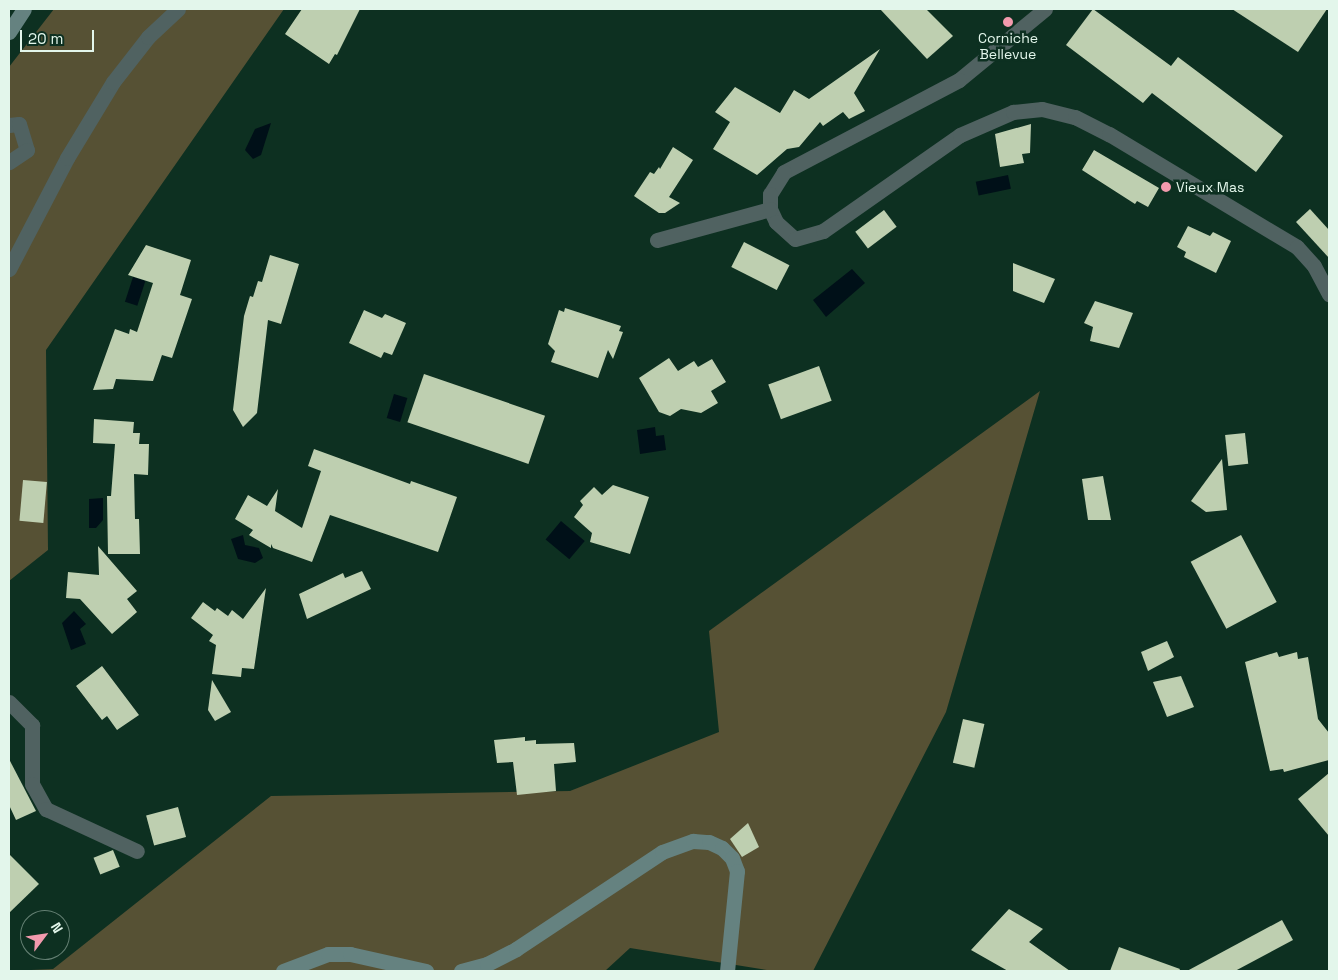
<!DOCTYPE html>
<html>
<head>
<meta charset="utf-8">
<style>
	body { margin:0 }
	#map { position:relative; width:1338px; height:980px; overflow:hidden; background:#0d3021; font-family:"Space Grotesk",sans-serif }
	div>[style] { position:absolute }
	.forest>* { inset:0; background:#565134 }
	.water>* { inset:0; background:#001018; transform-origin:0 0 }
	.building>* { inset:0; background:#becfb0; transform-origin:0 0 }
	.street>* { height:15px; margin:-7.5px; padding:0 7.5px; transform-origin:7.5px; border-radius:7.5px; background:#506261 }
	.secondary>* { height:15px; margin:-7.5px; padding:0 7.5px; transform-origin:7.5px; border-radius:7.5px; background:#658280 }
	.dots>* { width:14px; height:14px; translate:-50% -50%; box-sizing:border-box; border:2px solid #0d3021; border-radius:50% }
	span { translate:-50% -50%; white-space:nowrap; text-align:center; line-height:1.15; -webkit-text-stroke:5px #0d3021; paint-order:stroke }
	.poi-label { font-size:14px; color:#e3f6eb }
	.left { translate:0 -50%; text-align:left }
	.frame { position:absolute; inset:0; border:10px solid #e3f6eb; pointer-events:none }
	.north { position:absolute; left:20px; top:910px; width:50px; height:50px; box-sizing:border-box; background:#0d3021; border:1px solid #637f72; border-radius:50%; rotate:59deg; font-size:14px; font-weight:700; line-height:20px; text-align:center; color:#e3f6eb }
	.north::after { content:''; display:block; margin:auto; width:18px; height:22px; background:#f29aad; clip-path:polygon(50% 0,100% 100%,50% 72%,0 100%) }
	.scale { position:absolute; left:20px; top:30px; width:74px; height:22px; box-sizing:border-box; border:2px solid #e3f6eb; border-top:0; padding-left:6px; font-size:15px; line-height:18px; white-space:nowrap; color:#e3f6eb; -webkit-text-stroke:4px #0d3021; paint-order:stroke }
</style>
</head>
<body>
<div id="map">
	<div class="forest">
		<i style="clip-path:polygon(54px 9px,284px 9px,46px 350px,48px 550px,9px 581px,9px 67px)"></i>
		<i style="clip-path:polygon(1040px 391px,946px 712px,813px 971px,773px 971px,630px 948px,605px 971px,9px 971px,53px 969px,271px 796px,570px 791px,719px 732px,709px 631px)"></i>
	</div>
	<div class="water">
		<i style="clip-path:polygon(271px 123px,261px 155px,253px 159px,245px 150px,255px 129px)"></i>
		<i style="left:1008px;top:175px;width:14px;height:33px;rotate:78deg"></i>
		<i style="clip-path:polygon(852px 269px,865px 283px,826px 317px,813px 300px)"></i>
		<i style="left:133px;top:277px;width:13px;height:26px;rotate:18deg"></i>
		<i style="left:394px;top:394px;width:14px;height:25px;rotate:17deg"></i>
		<i style="clip-path:polygon(655px 427px,656px 436px,664px 435px,666px 450px,640px 454px,637px 430px)"></i>
		<i style="clip-path:polygon(103px 498px,103px 520px,96px 528px,89px 528px,89px 499px)"></i>
		<i style="left:561px;top:521px;width:31px;height:24px;rotate:40deg"></i>
		<i style="clip-path:polygon(243px 535px,245px 545px,259px 548px,263px 558px,255px 563px,238px 559px,231px 539px)"></i>
		<i style="clip-path:polygon(74px 611px,86px 624px,80px 629px,86px 644px,71px 650px,62px 623px)"></i>
	</div>
	<div class="building">
		<i style="clip-path:polygon(302px 9px,360px 9px,337px 55px,335px 54px,329px 64px,285px 34px)"></i>
		<i style="clip-path:polygon(880px 9px,926px 9px,953px 36px,927px 59px)"></i>
		<i style="clip-path:polygon(1093px 9px,1171px 66px,1178px 57px,1283px 136px,1256px 172px,1152px 93px,1143px 103px,1066px 45px)"></i>
		<i style="clip-path:polygon(1232px 9px,1327px 9px,1298px 52px)"></i>
		<i style="clip-path:polygon(880px 49px,854px 93px,865px 111px,849px 119px,843px 112px,823px 126px,820px 122px,799px 147px,787px 149px,757px 175px,713px 149px,730px 122px,715px 112px,735px 87px,780px 113px,794px 90px,809px 99px)"></i>
		<i style="clip-path:polygon(1031px 124px,1030px 153px,1022px 154px,1024px 163px,1000px 167px,995px 134px)"></i>
		<i style="clip-path:polygon(673px 147px,693px 160px,669px 197px,680px 203px,665px 213px,659px 213px,634px 196px,650px 172px,654px 174px,659px 167px,660px 169px)"></i>
		<i style="clip-path:polygon(1094px 150px,1159px 188px,1148px 207px,1137px 201px,1135px 204px,1082px 170px)"></i>
		<i style="clip-path:polygon(1310px 209px,1329px 230px,1329px 258px,1296px 222px)"></i>
		<i style="left:884px;top:210px;width:21px;height:36px;rotate:53deg"></i>
		<i style="clip-path:polygon(1188px 226px,1210px 236px,1213px 232px,1231px 241px,1216px 273px,1184px 257px,1186px 252px,1177px 247px)"></i>
		<i style="left:744px;top:242px;width:51px;height:28px;rotate:27deg"></i>
		<i style="clip-path:polygon(146px 245px,191px 260px,180px 295px,192px 299px,172px 358px,162px 355px,153px 381px,116px 379px,113px 389px,93px 390px,115px 329px,129px 334px,130px 329px,137px 332px,153px 283px,128px 275px)"></i>
		<i style="clip-path:polygon(270px 255px,299px 264px,281px 324px,268px 320px,257px 413px,243px 427px,233px 410px,244px 316px,250px 296px,253px 297px,258px 281px,262px 282px)"></i>
		<i style="clip-path:polygon(1013px 263px,1055px 279px,1044px 303px,1013px 291px)"></i>
		<i style="clip-path:polygon(1095px 301px,1133px 313px,1119px 348px,1090px 341px,1093px 327px,1084px 323px)"></i>
		<i style="clip-path:polygon(565px 308px,621px 326px,619px 331px,623px 332px,613px 359px,608px 350px,598px 378px,551px 362px,555px 351px,548px 344px,559px 310px,564px 312px)"></i>
		<i style="clip-path:polygon(364px 310px,382px 318px,385px 314px,406px 323px,392px 355px,384px 352px,381px 358px,349px 343px)"></i>
		<i style="clip-path:polygon(669px 358px,678px 371px,694px 361px,698px 367px,712px 359px,726px 382px,711px 391px,718px 403px,701px 413px,681px 409px,670px 416px,659px 412px,639px 378px)"></i>
		<i style="left:819px;top:366px;width:37px;height:54px;rotate:70deg"></i>
		<i style="left:424px;top:374px;width:128px;height:51px;rotate:19deg"></i>
		<i style="clip-path:polygon(94px 419px,134px 422px,133px 433px,140px 433px,139px 444px,149px 444px,148px 475px,134px 474px,135px 519px,139px 519px,140px 554px,108px 554px,107px 496px,111px 496px,115px 444px,93px 443px)"></i>
		<i style="left:1245px;top:433px;width:31px;height:20px;rotate:84deg"></i>
		<i style="clip-path:polygon(314px 449px,410px 484px,411px 481px,457px 497px,438px 552px,330px 515px,312px 562px,273px 548px,271px 544px,271px 548px,249px 535px,253px 530px,235px 519px,248px 495px,267px 506px,278px 489px,275px 511px,302px 528px,321px 471px,308px 466px)"></i>
		<i style="clip-path:polygon(1222px 459px,1227px 510px,1206px 512px,1191px 501px)"></i>
		<i style="clip-path:polygon(1103px 476px,1111px 520px,1088px 520px,1082px 479px)"></i>
		<i style="left:23px;top:480px;width:24px;height:41px;rotate:5deg"></i>
		<i style="clip-path:polygon(613px 485px,649px 497px,630px 554px,590px 542px,592px 533px,574px 517px,583px 505px,580px 501px,594px 487px,602px 495px)"></i>
		<i style="left:1241px;top:535px;width:76px;height:57px;rotate:62deg"></i>
		<i style="clip-path:polygon(98px 546px,137px 591px,127px 599px,137px 612px,112px 634px,80px 599px,66px 598px,68px 572px,99px 575px)"></i>
		<i style="clip-path:polygon(362px 571px,371px 589px,307px 619px,299px 594px,343px 573px,345px 578px)"></i>
		<i style="clip-path:polygon(266px 588px,254px 669px,242px 668px,241px 677px,212px 674px,216px 645px,209px 641px,213px 635px,191px 618px,203px 602px,215px 611px,217px 608px,228px 616px,232px 610px,243px 619px)"></i>
		<i style="clip-path:polygon(1167px 641px,1174px 657px,1148px 671px,1141px 652px)"></i>
		<i style="clip-path:polygon(1277px 652px,1279px 657px,1297px 652px,1298px 659px,1308px 657px,1318px 719px,1329px 733px,1329px 760px,1284px 772px,1283px 769px,1270px 771px,1245px 662px)"></i>
		<i style="clip-path:polygon(102px 666px,139px 715px,117px 730px,107px 716px,102px 720px,76px 686px)"></i>
		<i style="clip-path:polygon(1181px 676px,1194px 707px,1167px 717px,1153px 682px)"></i>
		<i style="clip-path:polygon(212px 680px,231px 712px,215px 721px,208px 710px)"></i>
		<i style="left:963px;top:719px;width:22px;height:45px;rotate:13deg"></i>
		<i style="clip-path:polygon(525px 737px,525px 741px,536px 740px,536px 744px,574px 743px,576px 762px,554px 764px,556px 791px,517px 795px,513px 762px,497px 763px,494px 740px)"></i>
		<i style="clip-path:polygon(9px 759px,36px 811px,16px 820px,9px 805px)"></i>
		<i style="clip-path:polygon(1329px 773px,1329px 836px,1298px 799px)"></i>
		<i style="left:178px;top:807px;width:31px;height:33px;rotate:75deg"></i>
		<i style="clip-path:polygon(748px 823px,759px 847px,742px 857px,730px 839px)"></i>
		<i style="left:113px;top:850px;width:18px;height:21px;rotate:68deg"></i>
		<i style="clip-path:polygon(9px 854px,39px 884px,9px 913px)"></i>
		<i style="clip-path:polygon(1009px 909px,1043px 929px,1029px 942px,1070px 971px,1008px 971px,971px 950px)"></i>
		<i style="clip-path:polygon(1282px 920px,1293px 940px,1235px 971px,1187px 971px)"></i>
		<i style="clip-path:polygon(1119px 947px,1180px 969px,1179px 971px,1110px 971px)"></i>
	</div>
	<div class="street">
		<i style="left:1045px;top:9px;width:112px;rotate:140.5deg"></i>
		<i style="left:959px;top:80px;width:198px;rotate:152.3deg"></i>
		<i style="left:784px;top:172px;width:26px;rotate:122deg"></i>
		<i style="left:770px;top:194px;width:15px;rotate:90deg"></i>
		<i style="left:770px;top:209px;width:14px;rotate:65deg"></i>
		<i style="left:776px;top:222px;width:25px;rotate:42deg"></i>
		<i style="left:795px;top:239px;width:29px;rotate:-16deg"></i>
		<i style="left:823px;top:231px;width:167px;rotate:-35deg"></i>
		<i style="left:960px;top:135px;width:58px;rotate:-23.5deg"></i>
		<i style="left:1013px;top:112px;width:29px;rotate:-6deg"></i>
		<i style="left:1042px;top:109px;width:34px;rotate:14deg"></i>
		<i style="left:1075px;top:117px;width:38px;rotate:27deg"></i>
		<i style="left:1109px;top:134px;width:219px;rotate:31deg"></i>
		<i style="left:1297px;top:247px;width:25px;rotate:48deg"></i>
		<i style="left:1314px;top:266px;width:32px;rotate:62deg"></i>
		<i style="left:9px;top:125px;width:10px;rotate:-6deg"></i>
		<i style="left:19px;top:124px;width:27px;rotate:73deg"></i>
		<i style="left:27px;top:150px;width:22px;rotate:146deg"></i>
		<i style="left:657px;top:240px;width:117px;rotate:-15.3deg"></i>
		<i style="left:9px;top:269px;width:125px;rotate:-62.4deg"></i>
		<i style="left:67px;top:158px;width:89px;rotate:-58.8deg"></i>
		<i style="left:113px;top:82px;width:57px;rotate:-52.1deg"></i>
		<i style="left:148px;top:37px;width:41px;rotate:-43deg"></i>
		<i style="left:9px;top:702px;width:33px;rotate:45deg"></i>
		<i style="left:32px;top:725px;width:59px;rotate:90deg"></i>
		<i style="left:32px;top:784px;width:29px;rotate:61deg"></i>
		<i style="left:46px;top:809px;width:100px;rotate:24.8deg"></i>
	</div>
	<div class="secondary">
		<i style="left:9px;top:32px;width:27px;rotate:-57deg"></i>
		<i style="left:283px;top:971px;width:48px;rotate:-20.7deg"></i>
		<i style="left:328px;top:954px;width:22px"></i>
		<i style="left:350px;top:954px;width:78px;rotate:12.6deg"></i>
		<i style="left:461px;top:971px;width:27px;rotate:-15deg"></i>
		<i style="left:487px;top:964px;width:33px;rotate:-27deg"></i>
		<i style="left:516px;top:949px;width:175px;rotate:-33.6deg"></i>
		<i style="left:662px;top:852px;width:33px;rotate:-20deg"></i>
		<i style="left:693px;top:841px;width:16px;rotate:4deg"></i>
		<i style="left:709px;top:842px;width:14px;rotate:25deg"></i>
		<i style="left:722px;top:848px;width:14px;rotate:45deg"></i>
		<i style="left:732px;top:858px;width:14px;rotate:69deg"></i>
		<i style="left:737px;top:871px;width:100px;rotate:95.7deg"></i>
	</div>
	<div class="dots">
		<i style="left:1008px;top:22px;background:#f29aad"></i>
		<i style="left:1166px;top:187px;background:#f29aad"></i>
	</div>
	<div class="poi-label">
		<span style="left:1008px;top:46px">Corniche<br>Bellevue</span>
		<span class="left" style="left:1176px;top:187px">Vieux Mas</span>
	</div>
	<div class="frame"></div>
	<div class="north">N</div>
	<div class="scale">20 m</div>
</div>
</body>
</html>
